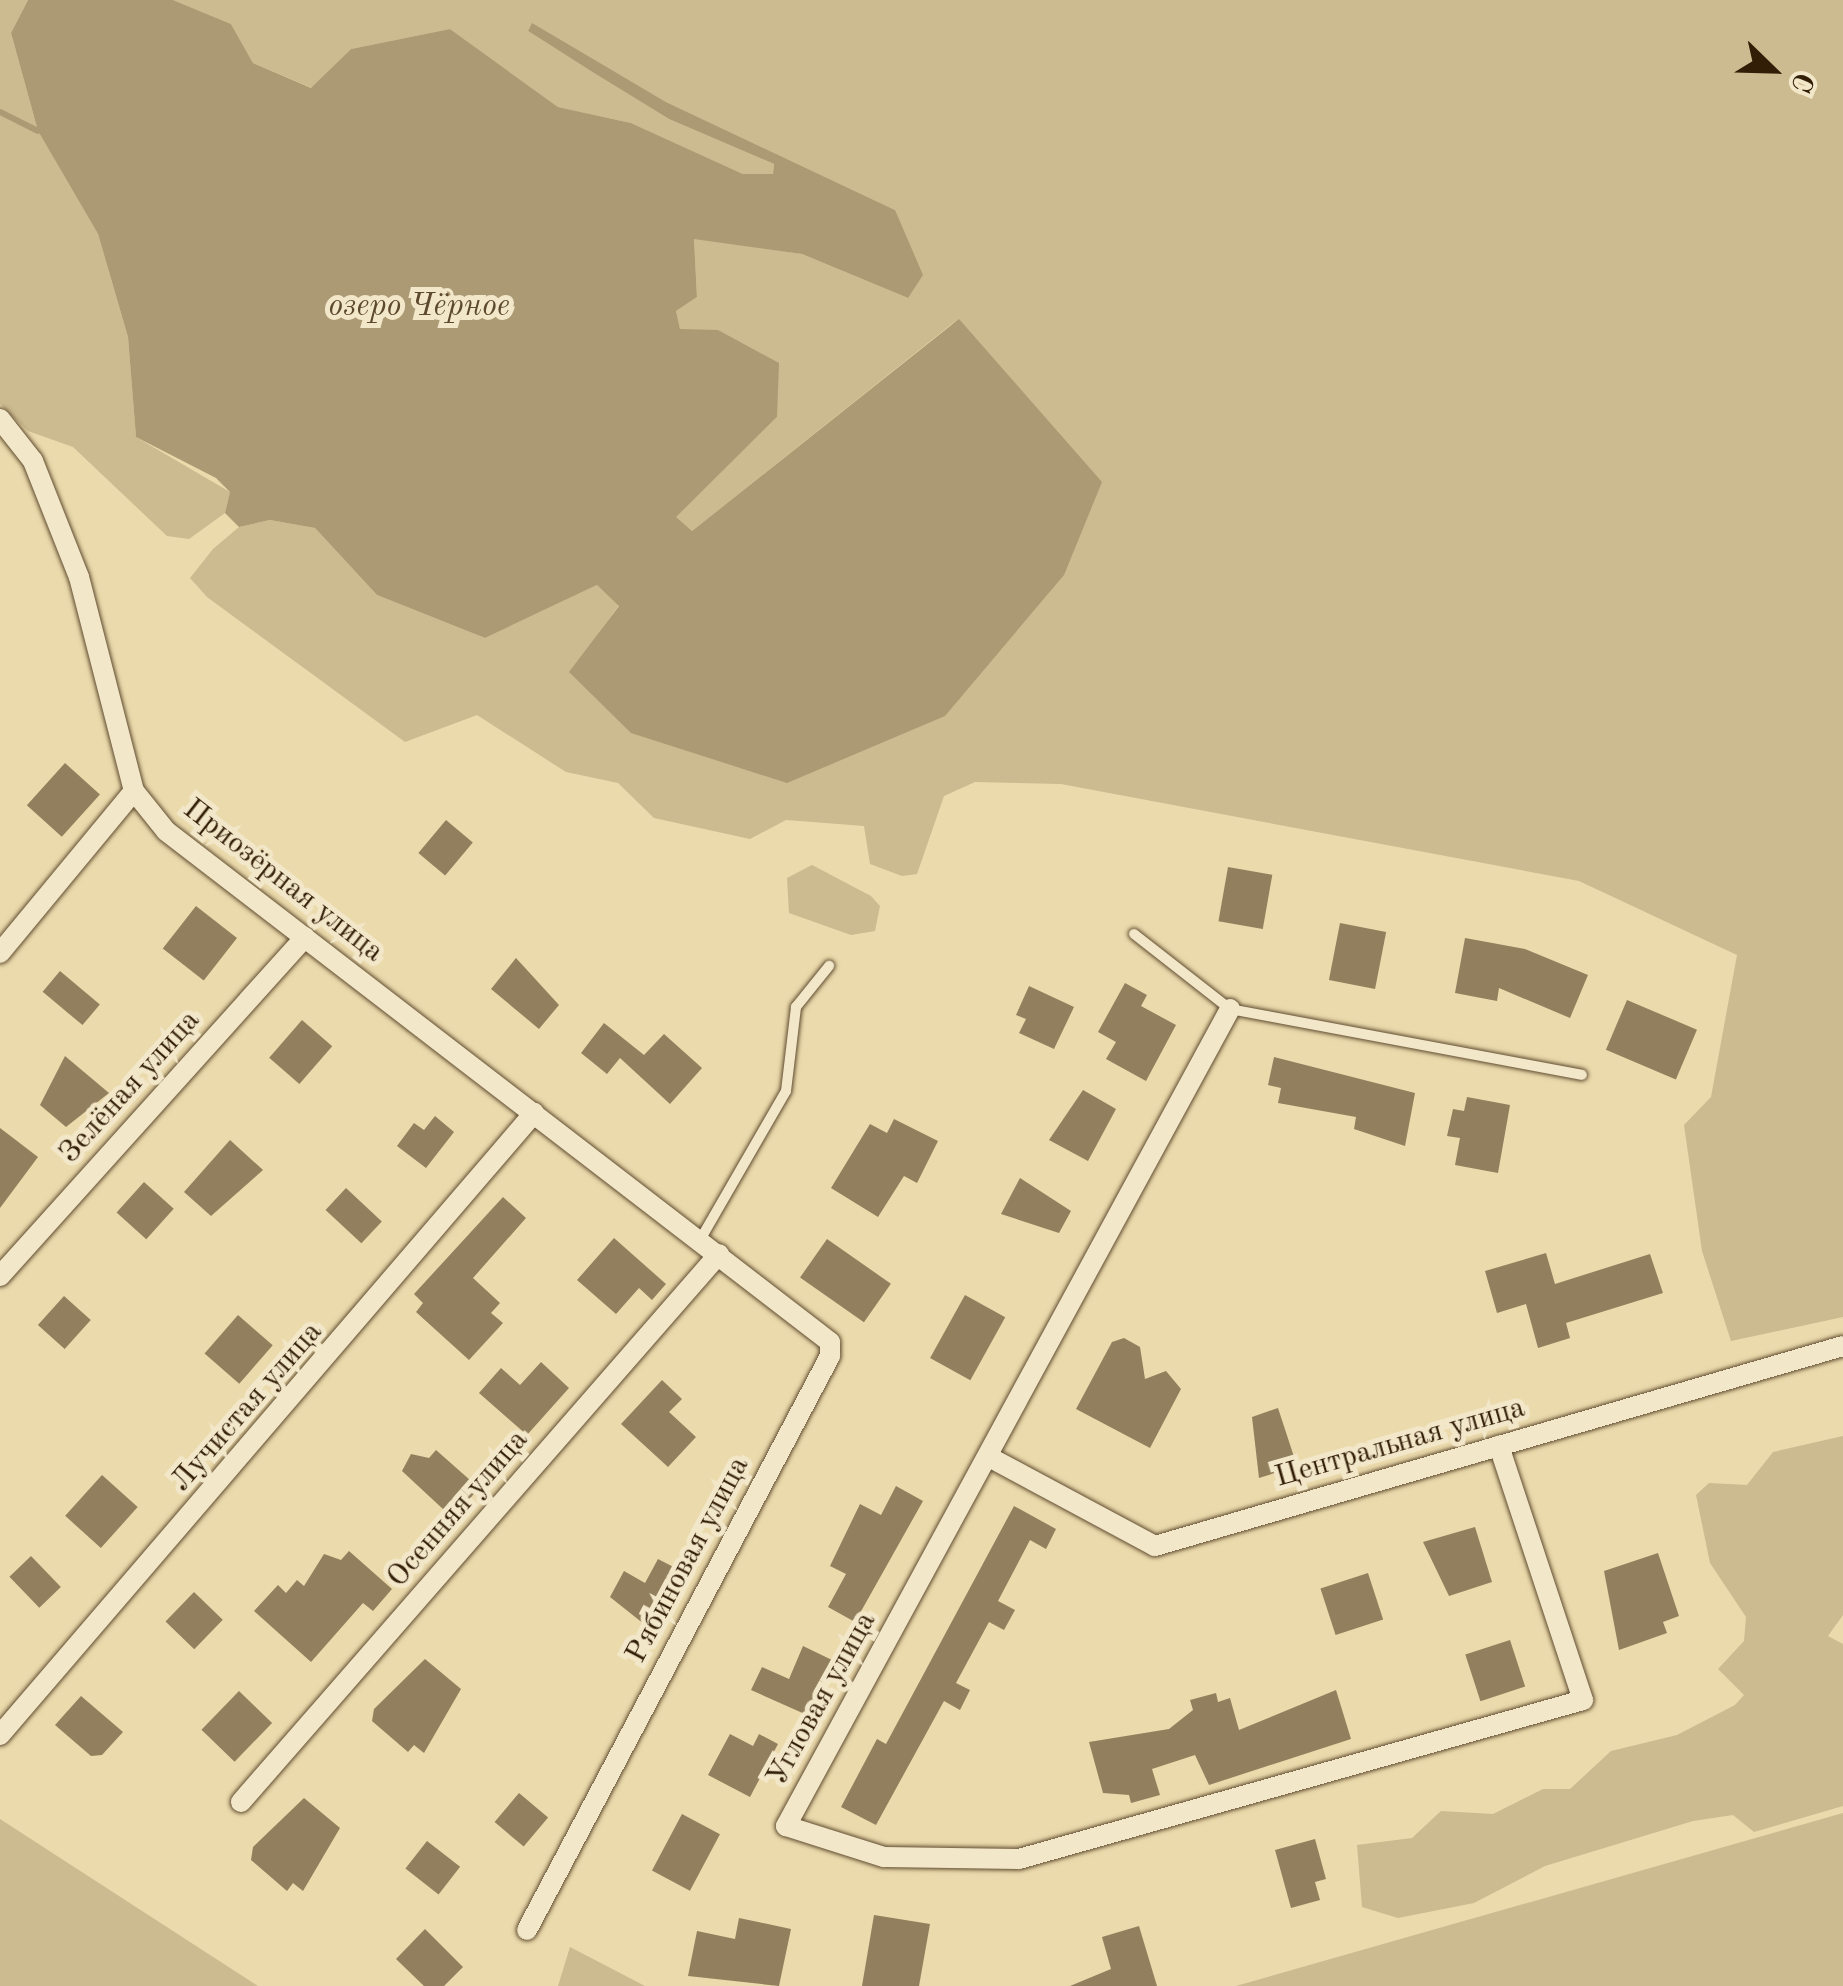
<!DOCTYPE html>
<html>
<head>
<meta charset="utf-8">
<style>
	body { margin:0 }
	#map { position:relative; width:1843px; height:1986px; overflow:hidden; background:#ebdaac; font-family:"Old Standard TT",serif }
	div>[style] { position:absolute }
	.green>* { inset:0; background:#ccba90 }
	.water>* { inset:0; background:#ac9a74 }
	.stream>* { height:6px; margin:-3px; padding:0 3px; transform-origin:3px; border-radius:3px; background:#ac9a74 }
	.building>* { inset:0; background:#927f5d; transform-origin:0 0 }
	.roads { filter:drop-shadow(0 0 2px #604c30) drop-shadow(0 0 2px #604c30) }
	.service>* { height:10px; margin:-5px; padding:0 5px; transform-origin:5px; border-radius:5px; background:#f2e7c9 }
	.minor>* { height:20px; margin:-10px; padding:0 10px; transform-origin:10px; border-radius:10px; background:#f2e7c9 }
	span { translate:-50% -50%; white-space:nowrap; text-align:center; line-height:1.15; -webkit-text-stroke:10px #f2e7c9; paint-order:stroke }
	.street-label { font-size:30px; color:#321d07 }
	.water-label { font-size:32px; color:#5d492d; font-style:italic }
	.north { position:absolute; left:1723px; top:20px; width:100px; height:100px; -webkit-text-stroke:8px #f2e7c9; paint-order:stroke; rotate:113deg; font-size:28px; font-weight:700; line-height:40px; text-align:center; color:#321d07 }
	.north::after { content:''; display:block; margin:auto; width:35px; height:45px; background:#321d07; clip-path:polygon(50% 0,100% 100%,50% 72%,0 100%) }
</style>
</head>
<body>
<div id="map">
	<div class="green">
		<i style="clip-path:polygon(0 0,28px 0,11px 33px,38px 131px,98px 234px,128px 337px,136px 437px,230px 492px,225px 513px,189px 539px,167px 536px,73px 447px,28px 431px,0 404px)"></i>
		<i style="clip-path:polygon(173px 0,1843px 0,1843px 1317px,1731px 1341px,1702px 1251px,1684px 1125px,1711px 1097px,1737px 955px,1579px 881px,1061px 784px,975px 782px,944px 796px,917px 874px,902px 876px,870px 864px,864px 826px,786px 820px,750px 839px,654px 818px,618px 783px,566px 772px,477px 715px,405px 742px,207px 597px,190px 578px,213px 549px,239px 527px,270px 520px,315px 528px,377px 595px,485px 638px,597px 585px,619px 605px,570px 673px,958px 319px,692px 531px,675px 517px,777px 417px,718px 330px,680px 330px,676px 311px,697px 297px,694px 238px,802px 254px,908px 298px,895px 210px,666px 102px,532px 24px,528px 31px,594px 73px,669px 119px,774px 164px,773px 174px,743px 174px,631px 123px,558px 107px,450px 29px,351px 49px,312px 88px,253px 63px,231px 24px)"></i>
		<i style="clip-path:polygon(812px 865px,871px 896px,880px 906px,875px 931px,851px 935px,789px 913px,787px 878px)"></i>
		<i style="clip-path:polygon(1843px 1436px,1843px 1615px,1828px 1636px,1843px 1644px,1843px 1806px,1754px 1832px,1733px 1815px,1693px 1821px,1545px 1866px,1474px 1903px,1398px 1918px,1362px 1907px,1357px 1845px,1412px 1838px,1441px 1811px,1493px 1814px,1543px 1789px,1570px 1789px,1611px 1751px,1677px 1735px,1735px 1705px,1744px 1695px,1718px 1669px,1744px 1641px,1746px 1617px,1710px 1563px,1696px 1495px,1709px 1483px,1747px 1485px,1773px 1452px)"></i>
		<i style="clip-path:polygon(1843px 1813px,1843px 1986px,1236px 1986px)"></i>
		<i style="clip-path:polygon(0 1819px,258px 1986px,0 1986px)"></i>
		<i style="clip-path:polygon(570px 1947px,645px 1986px,558px 1986px)"></i>
	</div>
	<div class="water">
		<i style="clip-path:polygon(28px 0,173px 0,231px 24px,253px 63px,311px 88px,351px 49px,450px 29px,558px 107px,631px 123px,743px 174px,773px 174px,774px 164px,669px 119px,594px 73px,528px 31px,532px 23px,666px 102px,895px 210px,923px 275px,908px 298px,802px 254px,694px 239px,697px 297px,676px 311px,680px 329px,718px 330px,779px 363px,777px 417px,676px 517px,692px 531px,959px 319px,1102px 482px,1064px 575px,945px 716px,787px 783px,631px 733px,569px 672px,619px 606px,597px 585px,485px 638px,377px 595px,315px 528px,270px 520px,239px 527px,225px 513px,230px 492px,216px 478px,136px 437px,128px 337px,98px 234px,38px 131px,11px 33px)"></i>
	</div>
	<div class="stream">
		<i style="left:0;top:112px;width:42px;rotate:26.6deg"></i>
	</div>
	<div class="building">
		<i style="left:65px;top:763px;width:47px;height:57px;rotate:42deg"></i>
		<i style="left:446px;top:820px;width:35px;height:43px;rotate:40deg"></i>
		<i style="left:1228px;top:867px;width:45px;height:55px;rotate:10deg"></i>
		<i style="left:196px;top:906px;width:52px;height:54px;rotate:38deg"></i>
		<i style="left:1340px;top:923px;width:47px;height:58px;rotate:11deg"></i>
		<i style="clip-path:polygon(1465px 938px,1525px 949px,1588px 975px,1570px 1018px,1499px 988px,1497px 1001px,1455px 993px)"></i>
		<i style="clip-path:polygon(516px 958px,559px 1005px,539px 1029px,491px 989px)"></i>
		<i style="left:60px;top:971px;width:52px;height:27px;rotate:40deg"></i>
		<i style="clip-path:polygon(1125px 983px,1147px 995px,1141px 1006px,1176px 1025px,1146px 1081px,1106px 1059px,1116px 1042px,1098px 1032px)"></i>
		<i style="clip-path:polygon(1029px 986px,1074px 1007px,1054px 1049px,1019px 1033px,1026px 1019px,1016px 1015px)"></i>
		<i style="left:1627px;top:1000px;width:76px;height:54px;rotate:23deg"></i>
		<i style="left:302px;top:1020px;width:40px;height:50px;rotate:41deg"></i>
		<i style="clip-path:polygon(604px 1023px,644px 1055px,664px 1034px,702px 1068px,670px 1104px,620px 1058px,607px 1074px,581px 1053px)"></i>
		<i style="clip-path:polygon(65px 1056px,109px 1093px,66px 1127px,40px 1105px)"></i>
		<i style="clip-path:polygon(1274px 1057px,1415px 1093px,1405px 1146px,1354px 1129px,1356px 1117px,1278px 1103px,1281px 1088px,1268px 1085px)"></i>
		<i style="clip-path:polygon(1083px 1090px,1116px 1109px,1088px 1161px,1049px 1140px)"></i>
		<i style="clip-path:polygon(1467px 1097px,1510px 1105px,1498px 1173px,1455px 1165px,1460px 1138px,1447px 1136px,1453px 1109px,1464px 1111px)"></i>
		<i style="clip-path:polygon(435px 1116px,454px 1132px,426px 1168px,397px 1146px,414px 1123px,424px 1130px)"></i>
		<i style="clip-path:polygon(894px 1119px,938px 1141px,917px 1183px,904px 1176px,878px 1217px,831px 1188px,870px 1124px,887px 1133px)"></i>
		<i style="clip-path:polygon(0 1128px,38px 1157px,0 1208px)"></i>
		<i style="clip-path:polygon(230px 1140px,263px 1170px,211px 1216px,184px 1192px)"></i>
		<i style="clip-path:polygon(1020px 1178px,1071px 1211px,1059px 1233px,1001px 1214px)"></i>
		<i style="left:144px;top:1182px;width:40px;height:41px;rotate:42deg"></i>
		<i style="left:346px;top:1188px;width:49px;height:30px;rotate:43deg"></i>
		<i style="clip-path:polygon(503px 1197px,526px 1218px,473px 1278px,500px 1303px,491px 1313px,503px 1323px,469px 1360px,416px 1312px,423px 1303px,414px 1294px)"></i>
		<i style="clip-path:polygon(614px 1238px,666px 1284px,652px 1300px,639px 1288px,616px 1314px,577px 1280px)"></i>
		<i style="left:827px;top:1239px;width:78px;height:47px;rotate:35deg"></i>
		<i style="clip-path:polygon(1546px 1253px,1555px 1284px,1650px 1254px,1663px 1293px,1566px 1323px,1570px 1338px,1538px 1348px,1526px 1304px,1497px 1313px,1485px 1271px)"></i>
		<i style="left:965px;top:1295px;width:46px;height:72px;rotate:29deg"></i>
		<i style="left:64px;top:1296px;width:36px;height:39px;rotate:42deg"></i>
		<i style="left:238px;top:1315px;width:46px;height:51px;rotate:41deg"></i>
		<i style="clip-path:polygon(1124px 1338px,1140px 1347px,1145px 1379px,1166px 1371px,1181px 1389px,1150px 1448px,1076px 1409px,1112px 1342px)"></i>
		<i style="clip-path:polygon(541px 1362px,569px 1388px,527px 1435px,479px 1393px,501px 1368px,520px 1385px)"></i>
		<i style="clip-path:polygon(662px 1380px,682px 1399px,669px 1412px,696px 1437px,668px 1467px,621px 1424px)"></i>
		<i style="clip-path:polygon(1278px 1408px,1297px 1466px,1259px 1478px,1252px 1417px)"></i>
		<i style="clip-path:polygon(436px 1450px,479px 1488px,460px 1510px,451px 1502px,444px 1510px,402px 1471px,411px 1454px,429px 1458px)"></i>
		<i style="left:102px;top:1475px;width:48px;height:55px;rotate:42deg"></i>
		<i style="clip-path:polygon(896px 1486px,923px 1501px,855px 1622px,828px 1607px,846px 1574px,830px 1566px,860px 1504px,881px 1515px)"></i>
		<i style="clip-path:polygon(1014px 1506px,1056px 1529px,1046px 1549px,1030px 1540px,998px 1601px,1015px 1610px,1004px 1630px,989px 1622px,956px 1683px,970px 1690px,960px 1710px,944px 1701px,876px 1825px,841px 1807px,877px 1739px,886px 1744px)"></i>
		<i style="clip-path:polygon(1475px 1527px,1492px 1582px,1449px 1596px,1423px 1542px)"></i>
		<i style="clip-path:polygon(349px 1551px,392px 1589px,373px 1611px,363px 1603px,311px 1662px,254px 1611px,278px 1585px,286px 1593px,297px 1580px,304px 1586px,324px 1554px,341px 1560px)"></i>
		<i style="clip-path:polygon(1658px 1553px,1679px 1616px,1663px 1622px,1667px 1633px,1619px 1650px,1604px 1571px)"></i>
		<i style="left:31px;top:1556px;width:43px;height:30px;rotate:46deg"></i>
		<i style="clip-path:polygon(658px 1559px,691px 1576px,659px 1636px,610px 1597px,624px 1571px,645px 1583px)"></i>
		<i style="left:1368px;top:1573px;width:49px;height:50px;rotate:72deg"></i>
		<i style="left:194px;top:1592px;width:40px;height:41px;rotate:44deg"></i>
		<i style="left:1510px;top:1640px;width:49px;height:47px;rotate:72deg"></i>
		<i style="clip-path:polygon(803px 1646px,832px 1660px,807px 1715px,751px 1690px,762px 1667px,789px 1679px)"></i>
		<i style="clip-path:polygon(425px 1659px,461px 1689px,424px 1753px,414px 1745px,408px 1752px,372px 1721px,374px 1709px)"></i>
		<i style="clip-path:polygon(1336px 1690px,1351px 1739px,1209px 1785px,1195px 1755px,1152px 1769px,1160px 1795px,1131px 1803px,1129px 1795px,1103px 1793px,1089px 1742px,1169px 1729px,1193px 1710px,1190px 1700px,1216px 1693px,1218px 1702px,1230px 1698px,1239px 1730px)"></i>
		<i style="left:239px;top:1691px;width:46px;height:54px;rotate:44deg"></i>
		<i style="clip-path:polygon(81px 1696px,123px 1732px,102px 1755px,91px 1756px,55px 1725px)"></i>
		<i style="clip-path:polygon(730px 1734px,753px 1746px,759px 1734px,778px 1744px,750px 1797px,708px 1775px)"></i>
		<i style="left:519px;top:1793px;width:38px;height:38px;rotate:40deg"></i>
		<i style="clip-path:polygon(304px 1798px,340px 1828px,303px 1891px,293px 1883px,287px 1891px,251px 1860px,253px 1847px)"></i>
		<i style="left:682px;top:1814px;width:43px;height:64px;rotate:28deg"></i>
		<i style="clip-path:polygon(1315px 1839px,1326px 1879px,1315px 1882px,1320px 1900px,1291px 1908px,1275px 1850px)"></i>
		<i style="left:427px;top:1841px;width:42px;height:35px;rotate:38deg"></i>
		<i style="clip-path:polygon(874px 1915px,930px 1924px,919px 1986px,862px 1986px)"></i>
		<i style="clip-path:polygon(739px 1918px,791px 1929px,779px 1986px,688px 1976px,697px 1931px,735px 1939px)"></i>
		<i style="clip-path:polygon(1139px 1926px,1157px 1986px,1070px 1986px,1111px 1969px,1102px 1937px)"></i>
		<i style="clip-path:polygon(425px 1929px,463px 1967px,444px 1986px,424px 1986px,396px 1959px)"></i>
	</div>
	<div class="roads">
		<div class="service">
			<i style="left:1134px;top:934px;width:122px;rotate:38deg"></i>
			<i style="left:1230px;top:1009px;width:358px;rotate:10.6deg"></i>
			<i style="left:700px;top:1240px;width:172px;rotate:-60deg"></i>
			<i style="left:786px;top:1091px;width:85px;rotate:-83.2deg"></i>
			<i style="left:796px;top:1007px;width:53px;rotate:-51.2deg"></i>
		</div>
		<div class="minor">
			<i style="left:0;top:419px;width:53px;rotate:51.8deg"></i>
			<i style="left:33px;top:461px;width:125px;rotate:68.4deg"></i>
			<i style="left:79px;top:577px;width:221px;rotate:75.6deg"></i>
			<i style="left:134px;top:791px;width:51px;rotate:51.3deg"></i>
			<i style="left:166px;top:831px;width:838px;rotate:37.58deg"></i>
			<i style="left:830px;top:1342px;width:14px;rotate:90deg"></i>
			<i style="left:830px;top:1356px;width:649px;rotate:117.83deg"></i>
			<i style="left:0;top:953px;width:210px;rotate:-50.4deg"></i>
			<i style="left:1230px;top:1009px;width:930px;rotate:118.52deg"></i>
			<i style="left:786px;top:1826px;width:103px;rotate:17.6deg"></i>
			<i style="left:884px;top:1857px;width:135px;rotate:0.8deg"></i>
			<i style="left:1019px;top:1859px;width:586px;rotate:-15.74deg"></i>
			<i style="left:1583px;top:1700px;width:268px;rotate:-108.3deg"></i>
			<i style="left:0;top:1276px;width:456px;rotate:-48deg"></i>
			<i style="left:989px;top:1457px;width:188px;rotate:28.2deg"></i>
			<i style="left:1155px;top:1546px;width:716px;rotate:-16.21deg"></i>
			<i style="left:0;top:1735px;width:820px;rotate:-49.35deg"></i>
			<i style="left:241px;top:1802px;width:727px;rotate:-48.9deg"></i>
		</div>
	</div>
	<div class="street-label">
		<span style="left:283px;top:881px;rotate:38deg">Приозёрная улица</span>
		<span style="left:130px;top:1087px;rotate:-48deg">Зелёная улица</span>
		<span style="left:247px;top:1407px;rotate:-49deg">Лучистая улица</span>
		<span style="left:1400px;top:1443px;rotate:-16deg">Центральная улица</span>
		<span style="left:458px;top:1509px;rotate:-49deg">Осенняя улица</span>
		<span style="left:688px;top:1560px;rotate:-62deg">Рябиновая улица</span>
		<span style="left:822px;top:1699px;rotate:-61deg">Угловая улица</span>
	</div>
	<div class="water-label">
		<span style="left:419px;top:307px">озеро Чёрное</span>
	</div>
	<div class="north">С</div>
</div>
</body>
</html>
